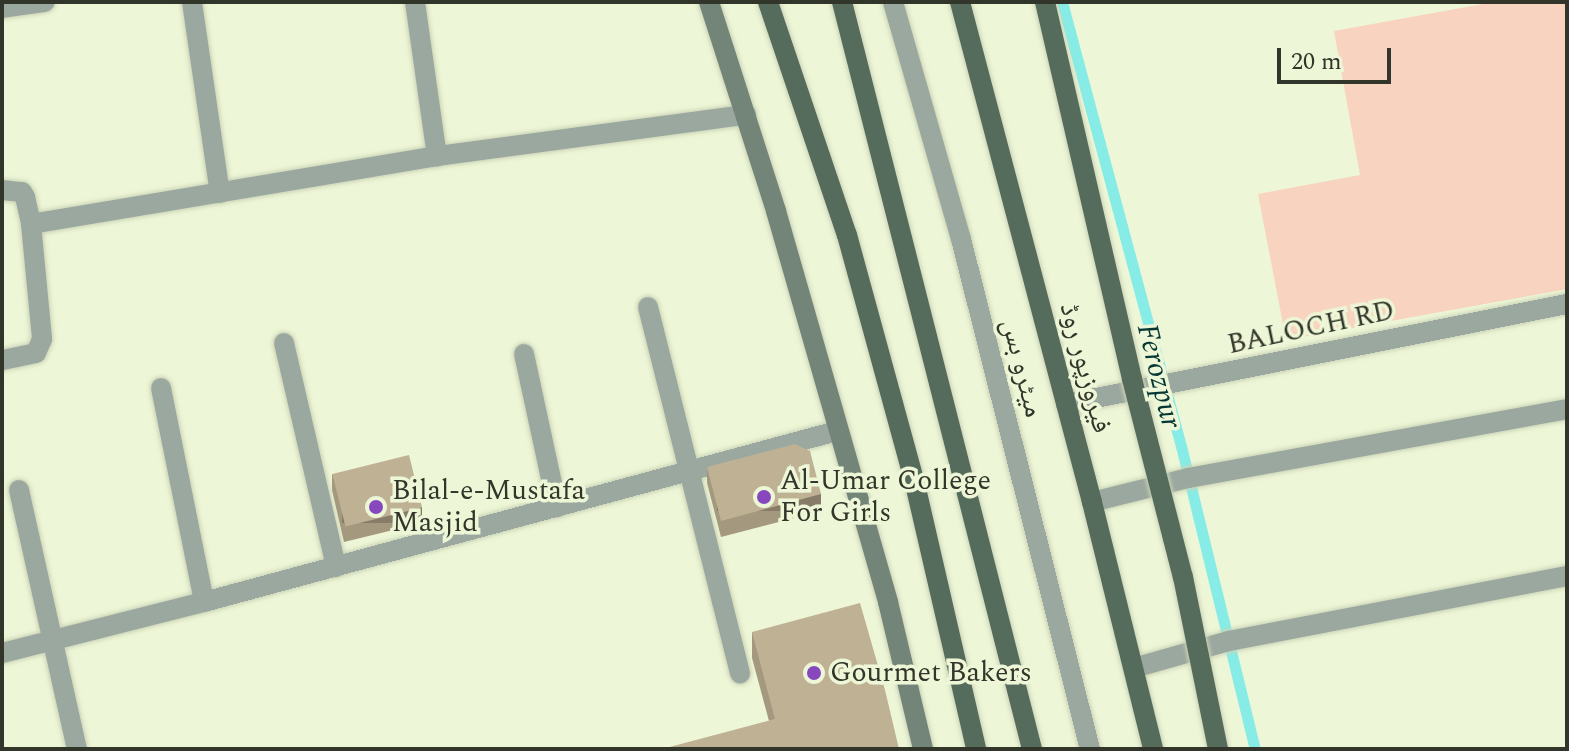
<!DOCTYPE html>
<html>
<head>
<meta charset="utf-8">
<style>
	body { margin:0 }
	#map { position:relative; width:1569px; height:751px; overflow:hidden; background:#edf6d6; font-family:Spectral,"Noto Naskh Arabic",serif }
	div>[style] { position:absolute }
	.green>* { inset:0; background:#f8d3bf }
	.stream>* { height:11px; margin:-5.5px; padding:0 5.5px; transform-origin:5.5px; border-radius:5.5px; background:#87ece6 }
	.roads { filter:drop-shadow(0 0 2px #cbd3b7) drop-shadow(0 0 2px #cbd3b7) }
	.lane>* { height:20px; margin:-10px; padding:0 10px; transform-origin:10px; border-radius:10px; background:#9ba89f }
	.street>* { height:20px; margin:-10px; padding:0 10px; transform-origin:10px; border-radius:10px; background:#9ba89f }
	.secondary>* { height:20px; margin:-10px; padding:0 10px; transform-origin:10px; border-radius:10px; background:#728578 }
	.primary>* { height:20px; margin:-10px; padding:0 10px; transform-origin:10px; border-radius:10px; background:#556c5c }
	.bridges { filter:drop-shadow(0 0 2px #cbd3b7) drop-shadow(0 0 2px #cbd3b7) }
	.primary-bridge>* { height:20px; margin:-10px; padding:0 10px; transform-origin:10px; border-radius:10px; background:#556c5c }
	.wall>* { inset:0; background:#a4987f }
	.shaded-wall>* { inset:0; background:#867c68; transform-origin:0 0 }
	.building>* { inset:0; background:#bfb194; transform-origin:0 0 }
	.dots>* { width:22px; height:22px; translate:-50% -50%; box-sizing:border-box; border:4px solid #edf6d6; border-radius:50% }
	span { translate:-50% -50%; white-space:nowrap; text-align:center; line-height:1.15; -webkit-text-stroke:7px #edf6d6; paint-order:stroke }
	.street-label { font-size:28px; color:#323529 }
	.poi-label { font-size:28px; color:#323529 }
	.left { translate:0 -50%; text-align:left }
	.water-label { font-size:30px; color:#053735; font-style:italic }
	.frame { position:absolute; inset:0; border:4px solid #323529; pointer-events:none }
	.scale { position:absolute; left:1277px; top:48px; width:114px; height:36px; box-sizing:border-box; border:4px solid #323529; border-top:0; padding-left:10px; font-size:24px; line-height:28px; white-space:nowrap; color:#323529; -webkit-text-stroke:6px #edf6d6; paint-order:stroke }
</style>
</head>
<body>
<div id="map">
	<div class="green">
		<i style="clip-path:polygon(1494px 2px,1567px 2px,1567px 289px,1286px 340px,1258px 194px,1360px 175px,1334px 31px)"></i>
	</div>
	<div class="stream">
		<i style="left:1062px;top:2px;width:460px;rotate:75deg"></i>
		<i style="left:1181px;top:446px;width:312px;rotate:76.3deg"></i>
	</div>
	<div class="roads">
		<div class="lane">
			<i style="left:893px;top:2px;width:247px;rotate:74deg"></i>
			<i style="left:961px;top:239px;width:526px;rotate:75.81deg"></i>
		</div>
		<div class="street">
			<i style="left:192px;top:2px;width:193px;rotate:81.7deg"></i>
			<i style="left:415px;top:2px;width:156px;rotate:81.9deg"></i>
			<i style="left:2px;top:8px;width:43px;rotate:-7.9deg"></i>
			<i style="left:2px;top:190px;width:20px;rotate:6deg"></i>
			<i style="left:22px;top:192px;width:6px;rotate:59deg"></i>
			<i style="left:25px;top:197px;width:28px;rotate:77deg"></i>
			<i style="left:31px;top:224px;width:116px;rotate:84.5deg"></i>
			<i style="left:42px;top:339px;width:15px;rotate:113deg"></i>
			<i style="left:36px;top:353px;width:35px;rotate:168deg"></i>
			<i style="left:31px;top:224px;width:412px;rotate:-9.5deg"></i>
			<i style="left:437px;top:156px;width:312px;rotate:-7.6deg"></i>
			<i style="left:648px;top:307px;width:378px;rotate:75.9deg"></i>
			<i style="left:284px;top:343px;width:230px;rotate:76.9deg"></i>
			<i style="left:524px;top:354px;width:157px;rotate:77.8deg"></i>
			<i style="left:161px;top:388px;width:218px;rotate:78.6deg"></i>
			<i style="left:1066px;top:404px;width:511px;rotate:-11.29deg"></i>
			<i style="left:19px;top:490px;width:265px;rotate:77.4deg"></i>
			<i style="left:1092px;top:502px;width:99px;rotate:-14deg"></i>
			<i style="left:1188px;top:478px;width:385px;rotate:-10.3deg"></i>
			<i style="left:2px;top:653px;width:208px;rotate:-14.2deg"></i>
			<i style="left:204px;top:602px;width:656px;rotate:-15.12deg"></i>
			<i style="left:1134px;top:668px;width:99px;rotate:-15.9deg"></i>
			<i style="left:1229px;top:641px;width:344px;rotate:-10.9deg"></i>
		</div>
		<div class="secondary">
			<i style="left:709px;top:2px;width:219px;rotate:72.2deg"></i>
			<i style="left:776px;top:211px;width:407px;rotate:74deg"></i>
			<i style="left:888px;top:602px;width:151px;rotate:76.6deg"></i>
		</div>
		<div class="primary">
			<i style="left:768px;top:2px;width:246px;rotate:71.3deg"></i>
			<i style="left:847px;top:235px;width:258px;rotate:74.7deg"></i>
			<i style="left:915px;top:484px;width:272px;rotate:77deg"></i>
			<i style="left:842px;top:2px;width:771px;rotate:75.73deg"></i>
			<i style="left:960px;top:2px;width:517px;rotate:75.21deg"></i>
			<i style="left:1092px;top:502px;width:254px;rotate:76.1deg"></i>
		</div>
	</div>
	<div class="bridges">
		<div class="primary-bridge">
			<i style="left:1045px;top:2px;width:387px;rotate:77deg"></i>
			<i style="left:1132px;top:379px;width:204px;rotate:75.6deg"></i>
			<i style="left:1183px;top:577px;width:176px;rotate:78.5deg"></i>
		</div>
	</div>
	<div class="wall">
		<i style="clip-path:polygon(707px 467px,821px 511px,721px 537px,707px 483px)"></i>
		<i style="clip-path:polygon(332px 474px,422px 523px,344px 542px,332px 490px)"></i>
		<i style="clip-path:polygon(752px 632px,885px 690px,769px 721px,752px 658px)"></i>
	</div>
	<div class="shaded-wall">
		<i style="left:821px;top:494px;width:17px;height:104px;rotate:90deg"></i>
		<i style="left:422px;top:507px;width:16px;height:80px;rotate:90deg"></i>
	</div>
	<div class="building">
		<i style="clip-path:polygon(795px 444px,810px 451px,821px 494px,721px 521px,707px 467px)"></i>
		<i style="left:409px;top:455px;width:54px;height:79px;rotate:76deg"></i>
		<i style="clip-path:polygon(860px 603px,885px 690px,899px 749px,662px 749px,775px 719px,752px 632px)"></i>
	</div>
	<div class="dots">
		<i style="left:764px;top:497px;background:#8748be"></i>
		<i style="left:376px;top:507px;background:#8748be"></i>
		<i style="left:814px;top:673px;background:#8748be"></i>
	</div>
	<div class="street-label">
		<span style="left:1311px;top:328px;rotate:-12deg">BALOCH RD</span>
		<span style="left:1022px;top:368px;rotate:76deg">میٹرو بس</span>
		<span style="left:1085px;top:368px;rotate:75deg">فیروزپور روڈ</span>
	</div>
	<div class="poi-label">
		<span class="left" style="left:780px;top:497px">Al-Umar College<br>For Girls</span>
		<span class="left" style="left:392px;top:507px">Bilal-e-Mustafa<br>Masjid</span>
		<span class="left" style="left:830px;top:673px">Gourmet Bakers</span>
	</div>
	<div class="water-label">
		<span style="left:1159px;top:376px;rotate:76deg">Ferozpur</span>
	</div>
	<div class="frame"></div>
	<div class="scale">20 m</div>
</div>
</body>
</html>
